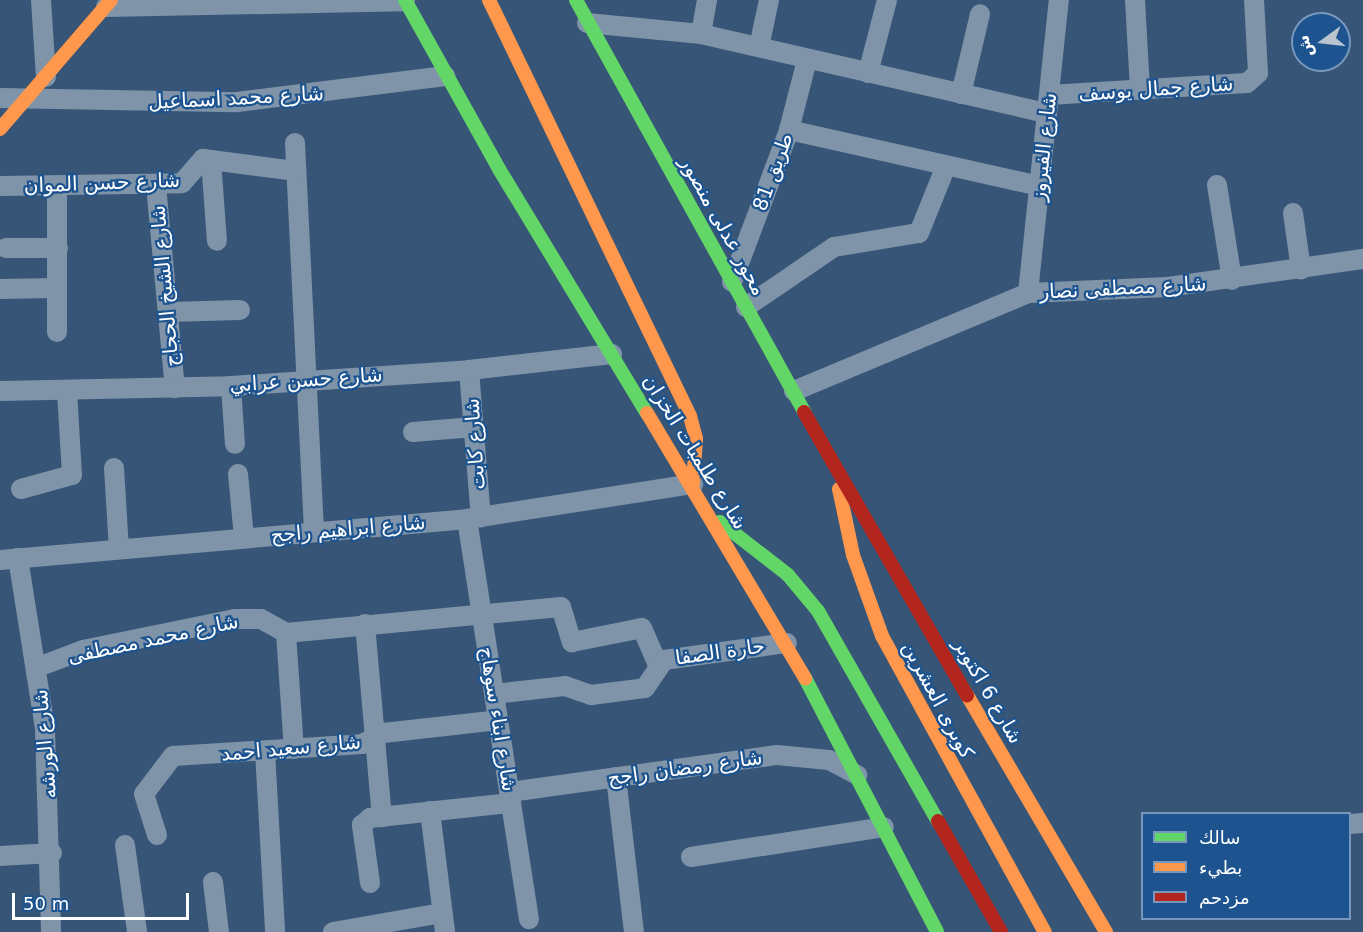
<!DOCTYPE html>
<html>
<head>
<meta charset="utf-8">
<style>
	body { margin:0 }
	#map { position:relative; width:1363px; height:932px; overflow:hidden; background:#375576; font-family:"DejaVu Sans","Noto Naskh Arabic",sans-serif }
	div>[style] { position:absolute }
	.street>* { height:20px; margin:-10px; padding:0 10px; transform-origin:10px; border-radius:10px; background:#7f94a9 }
	.fast>* { height:14px; margin:-7px; padding:0 7px; transform-origin:7px; border-radius:7px; background:#63d668 }
	.slow>* { height:14px; margin:-7px; padding:0 7px; transform-origin:7px; border-radius:7px; background:#ff974d }
	.jam>* { height:14px; margin:-7px; padding:0 7px; transform-origin:7px; border-radius:7px; background:#b3261e }
	span { translate:-50% -50%; white-space:nowrap; text-align:center; line-height:1.15; -webkit-text-stroke:4.5px #1d5490; paint-order:stroke }
	.street-label { font-size:20px; color:#fff }
	.legend { position:absolute; left:1141px; top:812px; width:210px; height:108px; box-sizing:border-box; background:#1d5490; border:2px solid #7798bc; margin:0; padding:8px 10px; list-style:none; font-size:18px; color:#fff }
	.legend li { display:flex; align-items:center; gap:12px; height:30px }
	.legend b { width:30px; border:2px solid #7798bc }
	.north { position:absolute; left:1291px; top:12px; width:60px; height:60px; box-sizing:border-box; background:#1d5490; border:2px solid #7798bc; border-radius:50%; rotate:255deg; font-size:16px; font-weight:700; line-height:24px; text-align:center; color:#fff }
	.north::after { content:''; display:block; margin:auto; width:21px; height:27px; background:#b9c4cf; clip-path:polygon(50% 0,100% 100%,50% 72%,0 100%) }
	.scale { position:absolute; left:12px; top:893px; width:177px; height:27px; box-sizing:border-box; border:3px solid #fff; border-top:0; padding-left:8px; font-size:18px; line-height:21px; white-space:nowrap; color:#fff; -webkit-text-stroke:4px #1d5490; paint-order:stroke }
</style>
</head>
<body>
<div id="map">
	<div class="street">
		<i style="left:41px;top:0;width:77px;rotate:86.3deg"></i>
		<i style="left:1135px;top:0;width:90px;rotate:86.8deg"></i>
		<i style="left:106px;top:7px;width:299px;rotate:-1.1deg"></i>
		<i style="left:587px;top:23px;width:115px;rotate:5.5deg"></i>
		<i style="left:701px;top:34px;width:355px;rotate:12.9deg"></i>
		<i style="left:701px;top:34px;width:35px;rotate:-80deg"></i>
		<i style="left:759px;top:47px;width:48px;rotate:-78deg"></i>
		<i style="left:868px;top:73px;width:75px;rotate:-75.4deg"></i>
		<i style="left:961px;top:94px;width:82px;rotate:-76.6deg"></i>
		<i style="left:1049px;top:95px;width:198px;rotate:-3.5deg"></i>
		<i style="left:1247px;top:83px;width:15px;rotate:-42deg"></i>
		<i style="left:1258px;top:73px;width:73px;rotate:-93.1deg"></i>
		<i style="left:0;top:98px;width:237px;rotate:1deg"></i>
		<i style="left:237px;top:102px;width:210px;rotate:-7.1deg"></i>
		<i style="left:789px;top:130px;width:257px;rotate:12.6deg"></i>
		<i style="left:295px;top:143px;width:389px;rotate:87.2deg"></i>
		<i style="left:211px;top:160px;width:81px;rotate:85.8deg"></i>
		<i style="left:156px;top:185px;width:204px;rotate:84.7deg"></i>
		<i style="left:1217px;top:185px;width:96px;rotate:81deg"></i>
		<i style="left:0;top:186px;width:182px;rotate:-0.9deg"></i>
		<i style="left:182px;top:183px;width:32px;rotate:-49deg"></i>
		<i style="left:203px;top:159px;width:94px;rotate:7.4deg"></i>
		<i style="left:1293px;top:213px;width:57px;rotate:81.9deg"></i>
		<i style="left:6px;top:248px;width:52px"></i>
		<i style="left:732px;top:282px;width:162px;rotate:-69.4deg"></i>
		<i style="left:789px;top:130px;width:72px;rotate:-75.6deg"></i>
		<i style="left:0;top:289px;width:57px;rotate:-1deg"></i>
		<i style="left:1028px;top:293px;width:295px;rotate:-84deg"></i>
		<i style="left:746px;top:307px;width:107px;rotate:-34.3deg"></i>
		<i style="left:834px;top:247px;width:86px;rotate:-9.4deg"></i>
		<i style="left:919px;top:233px;width:72px;rotate:-68.1deg"></i>
		<i style="left:168px;top:312px;width:72px;rotate:-1.6deg"></i>
		<i style="left:57px;top:332px;width:146px;rotate:-90deg"></i>
		<i style="left:469px;top:370px;width:148px;rotate:85.4deg"></i>
		<i style="left:231px;top:386px;width:58px;rotate:86.1deg"></i>
		<i style="left:0;top:391px;width:231px;rotate:-1.2deg"></i>
		<i style="left:231px;top:386px;width:239px;rotate:-3.8deg"></i>
		<i style="left:469px;top:370px;width:144px;rotate:-6.4deg"></i>
		<i style="left:794px;top:391px;width:254px;rotate:-22.7deg"></i>
		<i style="left:1028px;top:293px;width:140px;rotate:-2.5deg"></i>
		<i style="left:1168px;top:287px;width:197px;rotate:-8.2deg"></i>
		<i style="left:413px;top:432px;width:61px;rotate:-4.7deg"></i>
		<i style="left:114px;top:468px;width:81px;rotate:86.5deg"></i>
		<i style="left:238px;top:474px;width:63px;rotate:84.6deg"></i>
		<i style="left:21px;top:489px;width:53px;rotate:-15.4deg"></i>
		<i style="left:72px;top:475px;width:85px;rotate:-93.4deg"></i>
		<i style="left:467px;top:519px;width:405px;rotate:81.2deg"></i>
		<i style="left:18px;top:558px;width:173px;rotate:81deg"></i>
		<i style="left:45px;top:729px;width:203px;rotate:88.3deg"></i>
		<i style="left:0;top:560px;width:469px;rotate:-5deg"></i>
		<i style="left:467px;top:519px;width:229px;rotate:-8.8deg"></i>
		<i style="left:365px;top:624px;width:194px;rotate:85deg"></i>
		<i style="left:286px;top:633px;width:116px;rotate:86.1deg"></i>
		<i style="left:38px;top:667px;width:48px;rotate:-20.7deg"></i>
		<i style="left:83px;top:650px;width:155px;rotate:-11.5deg"></i>
		<i style="left:235px;top:619px;width:26px"></i>
		<i style="left:261px;top:619px;width:29px;rotate:29deg"></i>
		<i style="left:286px;top:633px;width:276px;rotate:-5.4deg"></i>
		<i style="left:561px;top:607px;width:37px;rotate:73deg"></i>
		<i style="left:572px;top:642px;width:71px;rotate:-11.3deg"></i>
		<i style="left:642px;top:628px;width:40px;rotate:66.6deg"></i>
		<i style="left:494px;top:694px;width:71px;rotate:-6.4deg"></i>
		<i style="left:565px;top:686px;width:28px;rotate:19deg"></i>
		<i style="left:591px;top:695px;width:54px;rotate:-7.4deg"></i>
		<i style="left:645px;top:688px;width:34px;rotate:-56deg"></i>
		<i style="left:664px;top:660px;width:124px;rotate:-7.9deg"></i>
		<i style="left:265px;top:751px;width:181px;rotate:86.8deg"></i>
		<i style="left:616px;top:777px;width:156px;rotate:83.4deg"></i>
		<i style="left:510px;top:792px;width:270px;rotate:-7.9deg"></i>
		<i style="left:777px;top:755px;width:52px;rotate:5.5deg"></i>
		<i style="left:829px;top:760px;width:32px;rotate:28deg"></i>
		<i style="left:430px;top:811px;width:122px;rotate:82.9deg"></i>
		<i style="left:1350px;top:824px;width:13px;rotate:-4deg"></i>
		<i style="left:157px;top:835px;width:43px;rotate:-107.6deg"></i>
		<i style="left:144px;top:794px;width:48px;rotate:-52.7deg"></i>
		<i style="left:173px;top:756px;width:189px;rotate:-3.6deg"></i>
		<i style="left:362px;top:744px;width:24px;rotate:-28deg"></i>
		<i style="left:383px;top:733px;width:116px;rotate:-6.4deg"></i>
		<i style="left:125px;top:845px;width:88px;rotate:82.1deg"></i>
		<i style="left:0;top:856px;width:52px;rotate:-3.3deg"></i>
		<i style="left:691px;top:857px;width:195px;rotate:-8.8deg"></i>
		<i style="left:213px;top:882px;width:50px;rotate:83.2deg"></i>
		<i style="left:370px;top:883px;width:59px;rotate:-97.9deg"></i>
		<i style="left:362px;top:825px;width:11px;rotate:-41deg"></i>
		<i style="left:370px;top:818px;width:142px;rotate:-6.1deg"></i>
		<i style="left:333px;top:932px;width:111px;rotate:-9.9deg"></i>
	</div>
	<div class="fast">
		<i style="left:405px;top:0;width:193px;rotate:60.9deg"></i>
		<i style="left:499px;top:169px;width:285px;rotate:58.8deg"></i>
		<i style="left:576px;top:0;width:471px;rotate:61deg"></i>
		<i style="left:720px;top:522px;width:86px;rotate:37.9deg"></i>
		<i style="left:788px;top:575px;width:47px;rotate:50.2deg"></i>
		<i style="left:818px;top:611px;width:242px;rotate:60.3deg"></i>
		<i style="left:805px;top:678px;width:286px;rotate:62.5deg"></i>
	</div>
	<div class="slow">
		<i style="left:489px;top:0;width:462px;rotate:64.2deg"></i>
		<i style="left:690px;top:416px;width:23px;rotate:75deg"></i>
		<i style="left:696px;top:438px;width:46px;rotate:93.7deg"></i>
		<i style="left:0;top:129px;width:170px;rotate:-49.3deg"></i>
		<i style="left:647px;top:413px;width:309px;rotate:59.2deg"></i>
		<i style="left:839px;top:489px;width:67px;rotate:78deg"></i>
		<i style="left:853px;top:555px;width:86px;rotate:70.3deg"></i>
		<i style="left:882px;top:636px;width:338px;rotate:61.2deg"></i>
		<i style="left:967px;top:695px;width:275px;rotate:59.6deg"></i>
	</div>
	<div class="jam">
		<i style="left:804px;top:412px;width:327px;rotate:60.1deg"></i>
		<i style="left:938px;top:821px;width:128px;rotate:60.4deg"></i>
	</div>
	<div class="street-label">
		<span style="left:1156px;top:89px;rotate:-4deg">شارع جمال يوسف</span>
		<span style="left:236px;top:98px;rotate:-3deg">شارع محمد اسماعيل</span>
		<span style="left:1044px;top:147px;rotate:-84deg">شارع الفيروز</span>
		<span style="left:773px;top:172px;rotate:-70deg">طريق 81</span>
		<span style="left:102px;top:183px;rotate:-2deg">شارع حسن الموان</span>
		<span style="left:723px;top:226px;rotate:61deg">محور عدلى منصور</span>
		<span style="left:165px;top:286px;rotate:-95deg">شارع الشيخ الحجاج</span>
		<span style="left:1123px;top:288px;rotate:-3deg">شارع مصطفى نصار</span>
		<span style="left:306px;top:380px;rotate:-4deg">شارع حسن عرابي</span>
		<span style="left:475px;top:444px;rotate:-94deg">شارع كابت</span>
		<span style="left:695px;top:452px;rotate:58deg">شارع طلمبات الخزان</span>
		<span style="left:348px;top:529px;rotate:-5deg">شارع ابراهيم راجح</span>
		<span style="left:153px;top:639px;rotate:-12deg">شارع محمد مصطفى</span>
		<span style="left:720px;top:652px;rotate:-8deg">حارة الصفا</span>
		<span style="left:988px;top:691px;rotate:60deg">شارع 6 اكتوبر</span>
		<span style="left:938px;top:700px;rotate:62deg">كوبرى العشرين</span>
		<span style="left:498px;top:719px;rotate:81deg">شارع ابناء سوهاج</span>
		<span style="left:45px;top:744px;rotate:-95deg">شارع الورشه</span>
		<span style="left:291px;top:748px;rotate:-5deg">شارع سعيد احمد</span>
		<span style="left:685px;top:768px;rotate:-8deg">شارع رمضان راجح</span>
	</div>
	<ul class="legend">
	<li><b style="height:8px;background:#63d668"></b>سالك</li>
	<li><b style="height:8px;background:#ff974d"></b>بطيء</li>
	<li><b style="height:8px;background:#b3261e"></b>مزدحم</li>
	</ul>
	<div class="north">ش</div>
	<div class="scale">50 m</div>
</div>
</body>
</html>
